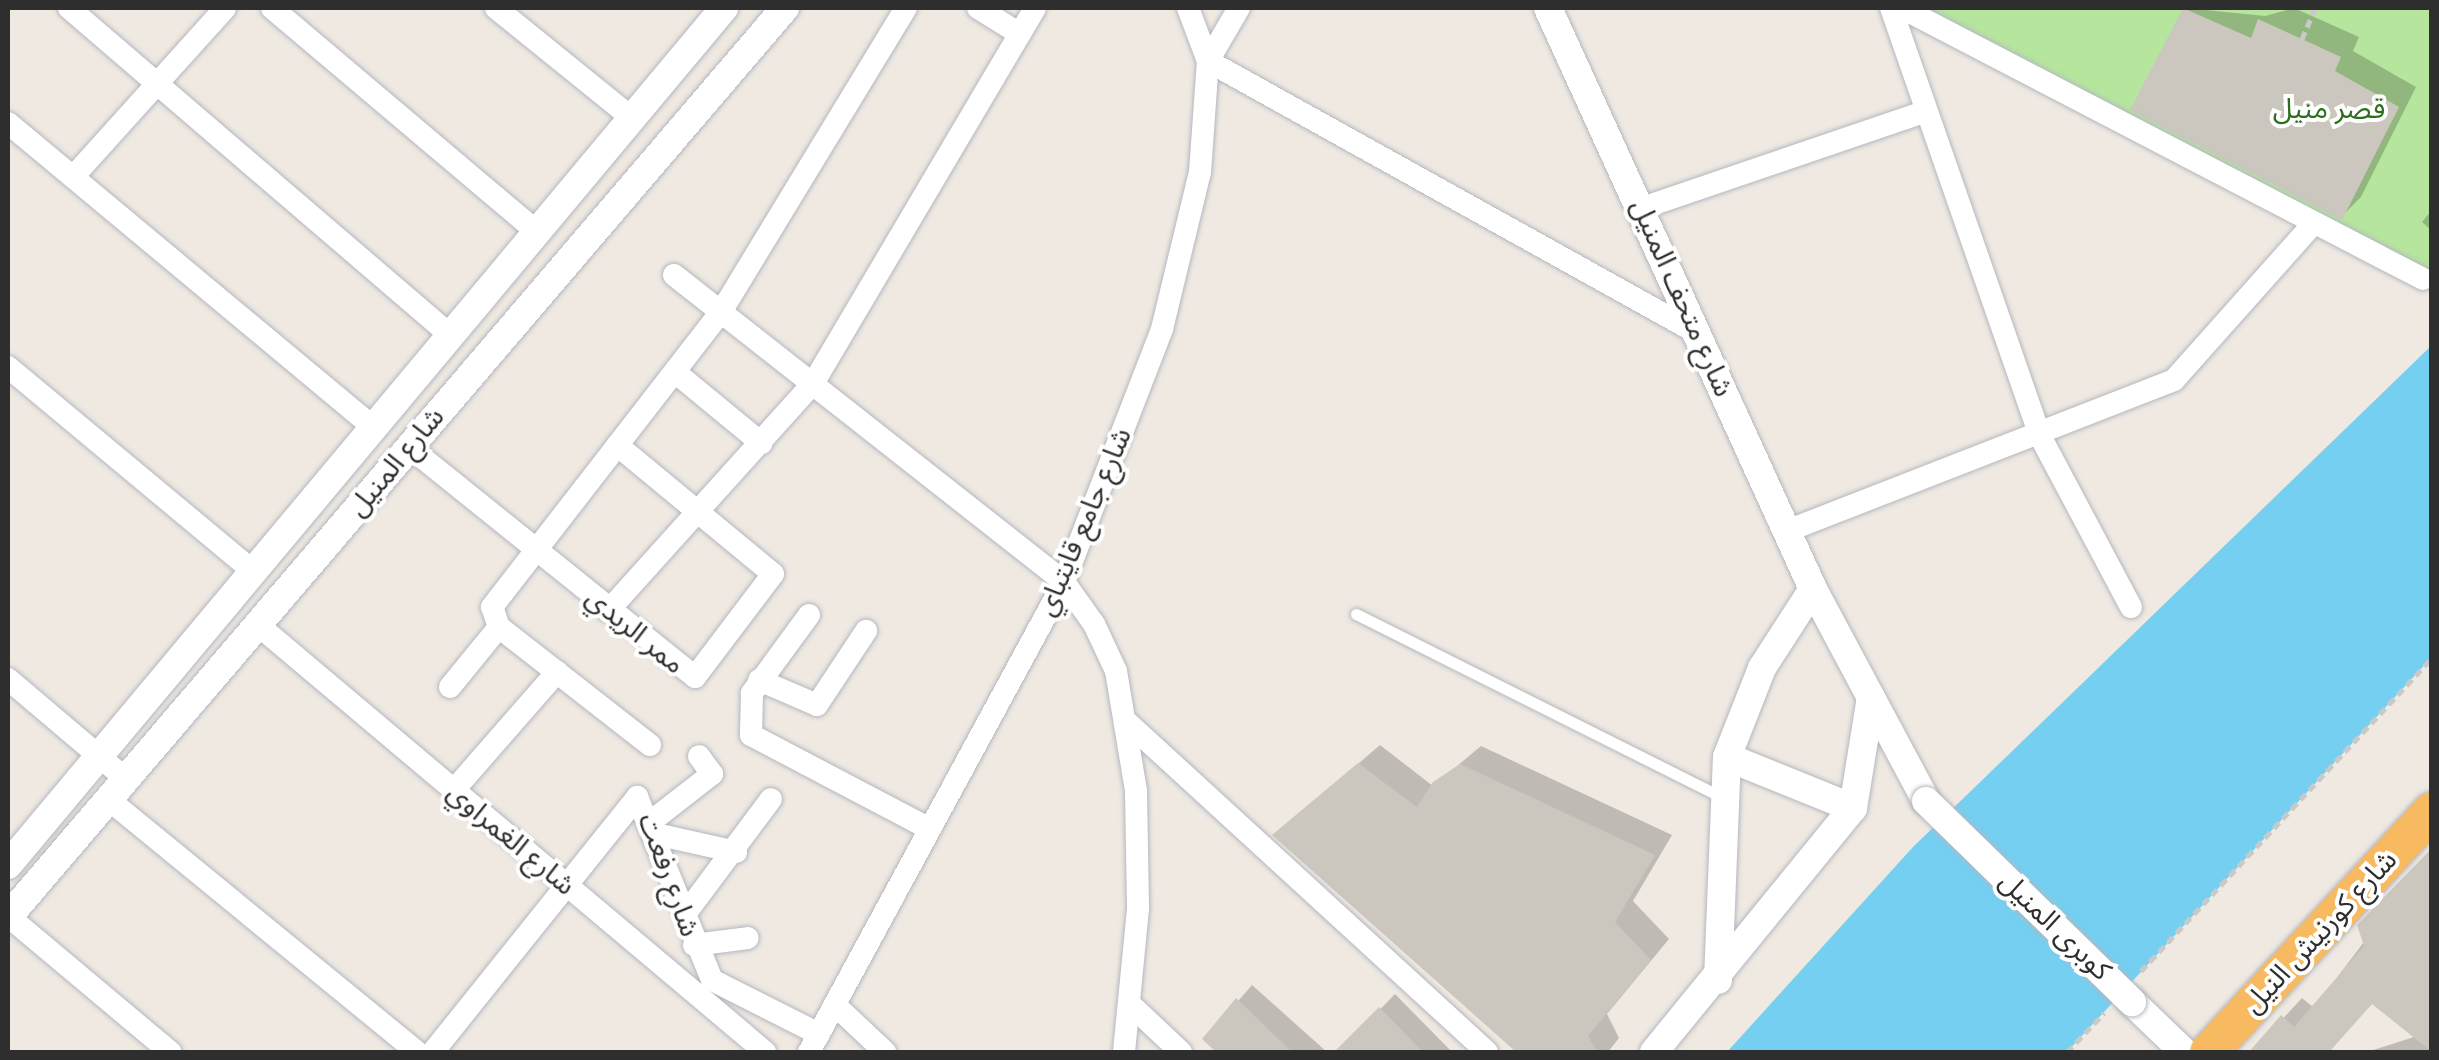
<!DOCTYPE html>
<html>
<head>
<meta charset="utf-8">
<style>
	body { margin:0 }
	#map { position:relative; width:2439px; height:1060px; overflow:hidden; background:#efe9e1; font-family:Roboto,"Noto Sans Arabic",sans-serif }
	div>[style] { position:absolute }
	.green>* { inset:0; background:#b6e59e }
	.water>* { inset:0; background:#75cff0 }
	.shadow>* { inset:0; background:#0003 }
	.building>* { inset:0; background:#cbc7bf }
	.path>* { height:5px; margin-top:-2.5px; transform-origin:0; background:repeating-linear-gradient(90deg,#c9c9c9 0 8px,transparent 0 13px) }
	.roads { filter:drop-shadow(0 0 2px #b4b7c1) drop-shadow(0 0 2px #b4b7c1) }
	.service>* { height:11px; margin:-5.5px; padding:0 5.5px; transform-origin:5.5px; border-radius:5.5px; background:#fff }
	.minor>* { height:22px; margin:-11px; padding:0 11px; transform-origin:11px; border-radius:11px; background:#fff }
	.tertiary>* { height:28px; margin:-14px; padding:0 14px; transform-origin:14px; border-radius:14px; background:#fff }
	.trunk>* { height:38px; margin:-19px; padding:0 19px; transform-origin:19px; border-radius:19px; background:#f8ba60 }
	.bridges { filter:drop-shadow(0 0 2px #b4b7c1) drop-shadow(0 0 2px #b4b7c1) }
	.tertiary-bridge>* { height:28px; margin:-14px; padding:0 14px; transform-origin:14px; border-radius:14px; background:#fff }
	span { translate:-50% -50%; white-space:nowrap; text-align:center; line-height:1.15; -webkit-text-stroke:8px #fff; paint-order:stroke }
	.park-label { font-size:28px; color:#2c6e1b }
	.street-label { font-size:28px; color:#2e2e2e }
	.frame { position:absolute; inset:0; border:10px solid #2e2e2e; pointer-events:none }
</style>
</head>
<body>
<div id="map">
	<div class="green">
		<i style="clip-path:polygon(1914px 8px,2431px 8px,2431px 276px)"></i>
	</div>
	<div class="water">
		<i style="clip-path:polygon(2431px 346px,2431px 658px,2067px 1052px,1727px 1052px,1913px 847px)"></i>
	</div>
	<div class="shadow">
		<i style="clip-path:polygon(2186px 8px,2265px 16px,2294px 8px,2359px 37px,2353px 51px,2416px 87px,2361px 197px,2341px 217px,2133px 109px)"></i>
		<i style="clip-path:polygon(2432px 210px,2432px 231px,2422px 222px)"></i>
		<i style="clip-path:polygon(1380px 745px,1433px 786px,1481px 746px,1672px 835px,1633px 901px,1669px 939px,1607px 1014px,1619px 1038px,1608px 1052px,1517px 1052px,1276px 835px)"></i>
		<i style="clip-path:polygon(2432px 852px,2432px 1052px,2367px 1052px,2414px 1037px,2373px 1002px,2329px 1052px,2252px 1052px,2302px 998px,2314px 1008px)"></i>
		<i style="clip-path:polygon(1252px 985px,1327px 1052px,1219px 1052px,1205px 1039px)"></i>
		<i style="clip-path:polygon(1395px 994px,1452px 1052px,1343px 1048px)"></i>
	</div>
	<div class="building">
		<i style="clip-path:polygon(2183px 8px,2251px 38px,2258px 19px,2341px 57px,2335px 71px,2399px 107px,2342px 220px,2130px 110px)"></i>
		<i style="clip-path:polygon(1358px 763px,1417px 807px,1433px 782px,1460px 764px,1655px 855px,1615px 922px,1651px 960px,1588px 1036px,1597px 1052px,1516px 1052px,1272px 835px)"></i>
		<i style="clip-path:polygon(2432px 848px,2432px 1052px,2372px 1004px,2329px 1052px,2249px 1052px,2281px 1015px,2294px 1027px,2364px 946px,2357px 925px)"></i>
		<i style="clip-path:polygon(1236px 998px,1292px 1052px,1216px 1052px,1202px 1039px)"></i>
		<i style="clip-path:polygon(1379px 1007px,1423px 1052px,1334px 1052px)"></i>
	</div>
	<div class="path">
		<i style="left:2302px;top:39px;width:34px;rotate:-67deg"></i>
		<i style="left:2141px;top:971px;width:427px;rotate:-47.1deg"></i>
		<i style="left:2067px;top:1052px;width:54px;rotate:-46.5deg"></i>
	</div>
	<div class="roads">
		<div class="service">
			<i style="left:1356px;top:614px;width:413px;rotate:26.6deg"></i>
		</div>
		<div class="minor">
			<i style="left:69px;top:8px;width:502px;rotate:40.64deg"></i>
			<i style="left:272px;top:8px;width:347px;rotate:40.2deg"></i>
			<i style="left:496px;top:8px;width:175px;rotate:39deg"></i>
			<i style="left:978px;top:8px;width:49px;rotate:31.8deg"></i>
			<i style="left:1239px;top:8px;width:61px;rotate:120.3deg"></i>
			<i style="left:1208px;top:61px;width:562px;rotate:29.07deg"></i>
			<i style="left:1891px;top:8px;width:451px;rotate:70.8deg"></i>
			<i style="left:2039px;top:434px;width:196px;rotate:62deg"></i>
			<i style="left:1902px;top:8px;width:587px;rotate:27.48deg"></i>
			<i style="left:8px;top:123px;width:475px;rotate:39.8deg"></i>
			<i style="left:73px;top:177px;width:227px;rotate:-48deg"></i>
			<i style="left:1642px;top:208px;width:298px;rotate:-18.8deg"></i>
			<i style="left:674px;top:275px;width:496px;rotate:38.2deg"></i>
			<i style="left:1064px;top:582px;width:52px;rotate:54.5deg"></i>
			<i style="left:1094px;top:624px;width:52px;rotate:64.9deg"></i>
			<i style="left:1116px;top:671px;width:122px;rotate:80.5deg"></i>
			<i style="left:1136px;top:791px;width:118px;rotate:89deg"></i>
			<i style="left:1138px;top:909px;width:144px;rotate:95.6deg"></i>
			<i style="left:8px;top:367px;width:319px;rotate:39.8deg"></i>
			<i style="left:675px;top:372px;width:112px;rotate:39.5deg"></i>
			<i style="left:409px;top:447px;width:367px;rotate:38.8deg"></i>
			<i style="left:695px;top:677px;width:129px;rotate:-52.9deg"></i>
			<i style="left:773px;top:574px;width:202px;rotate:-140.4deg"></i>
			<i style="left:1787px;top:531px;width:415px;rotate:-21.3deg"></i>
			<i style="left:2174px;top:380px;width:210px;rotate:-48.3deg"></i>
			<i style="left:608px;top:611px;width:308px;rotate:-48deg"></i>
			<i style="left:814px;top:382px;width:434px;rotate:-59.4deg"></i>
			<i style="left:809px;top:615px;width:97px;rotate:126.2deg"></i>
			<i style="left:752px;top:693px;width:42px;rotate:91.4deg"></i>
			<i style="left:751px;top:735px;width:202px;rotate:27.7deg"></i>
			<i style="left:258px;top:625px;width:663px;rotate:40.1deg"></i>
			<i style="left:8px;top:679px;width:155px;rotate:40.3deg"></i>
			<i style="left:759px;top:680px;width:63px;rotate:23.3deg"></i>
			<i style="left:817px;top:705px;width:89px;rotate:-56.5deg"></i>
			<i style="left:450px;top:687px;width:77px;rotate:-50.8deg"></i>
			<i style="left:1128px;top:723px;width:487px;rotate:42.5deg"></i>
			<i style="left:650px;top:745px;width:192px;rotate:-142deg"></i>
			<i style="left:499px;top:627px;width:21px;rotate:-109deg"></i>
			<i style="left:492px;top:607px;width:373px;rotate:-52.2deg"></i>
			<i style="left:721px;top:312px;width:356px;rotate:-58.7deg"></i>
			<i style="left:454px;top:790px;width:157px;rotate:-48.9deg"></i>
			<i style="left:108px;top:799px;width:399px;rotate:39.3deg"></i>
			<i style="left:653px;top:820px;width:75px;rotate:-37.9deg"></i>
			<i style="left:712px;top:774px;width:22px;rotate:-126deg"></i>
			<i style="left:660px;top:835px;width:78px;rotate:12.6deg"></i>
			<i style="left:686px;top:913px;width:142px;rotate:-53.3deg"></i>
			<i style="left:8px;top:916px;width:212px;rotate:40deg"></i>
			<i style="left:694px;top:945px;width:54px;rotate:-7.4deg"></i>
			<i style="left:835px;top:1005px;width:69px;rotate:43.2deg"></i>
			<i style="left:1133px;top:1007px;width:66px;rotate:43.2deg"></i>
			<i style="left:433px;top:1052px;width:327px;rotate:-51.3deg"></i>
			<i style="left:637px;top:797px;width:198px;rotate:67.7deg"></i>
			<i style="left:712px;top:980px;width:120px;rotate:26.8deg"></i>
			<i style="left:809px;top:1052px;width:535px;rotate:-61.52deg"></i>
			<i style="left:1064px;top:582px;width:271px;rotate:-68.8deg"></i>
			<i style="left:1162px;top:329px;width:162px;rotate:-76.4deg"></i>
			<i style="left:1200px;top:172px;width:111px;rotate:-85.9deg"></i>
			<i style="left:1208px;top:61px;width:57px;rotate:-110.7deg"></i>
		</div>
		<div class="tertiary">
			<i style="left:1548px;top:8px;width:639px;rotate:65.48deg"></i>
			<i style="left:1813px;top:589px;width:240px;rotate:61.9deg"></i>
			<i style="left:1727px;top:757px;width:136px;rotate:22deg"></i>
			<i style="left:8px;top:865px;width:1117px;rotate:-50.12deg"></i>
			<i style="left:8px;top:917px;width:1196px;rotate:-49.48deg"></i>
			<i style="left:1718px;top:980px;width:223px;rotate:-87.7deg"></i>
			<i style="left:1727px;top:757px;width:96px;rotate:-68.5deg"></i>
			<i style="left:1762px;top:668px;width:94px;rotate:-57.2deg"></i>
			<i style="left:2132px;top:1002px;width:72px;rotate:43.9deg"></i>
			<i style="left:1654px;top:1052px;width:315px;rotate:-50.8deg"></i>
			<i style="left:1853px;top:808px;width:112px;rotate:-80.8deg"></i>
		</div>
		<div class="trunk">
			<i style="left:2209px;top:1052px;width:328px;rotate:-47.2deg"></i>
		</div>
	</div>
	<div class="bridges">
		<div class="tertiary-bridge">
			<i style="left:1926px;top:801px;width:288px;rotate:44.3deg"></i>
		</div>
	</div>
	<div class="park-label">
		<span style="left:2329px;top:109px">قصر منيل</span>
	</div>
	<div class="street-label">
		<span style="left:1682px;top:298px;rotate:66deg">شارع متحف المنيل</span>
		<span style="left:396px;top:462px;rotate:-50deg">شارع المنيل</span>
		<span style="left:1084px;top:522px;rotate:-67deg">شارع جامع قايتباي</span>
		<span style="left:635px;top:631px;rotate:39deg">ممر الريدي</span>
		<span style="left:511px;top:839px;rotate:40deg">شارع الغمراوي</span>
		<span style="left:669px;top:875px;rotate:70deg">شارع رفعت</span>
		<span style="left:2055px;top:926px;rotate:44deg">كوبرى المنيل</span>
		<span style="left:2320px;top:932px;rotate:-47deg">شارع كورنيش النيل</span>
	</div>
	<div class="frame"></div>
</div>
</body>
</html>
